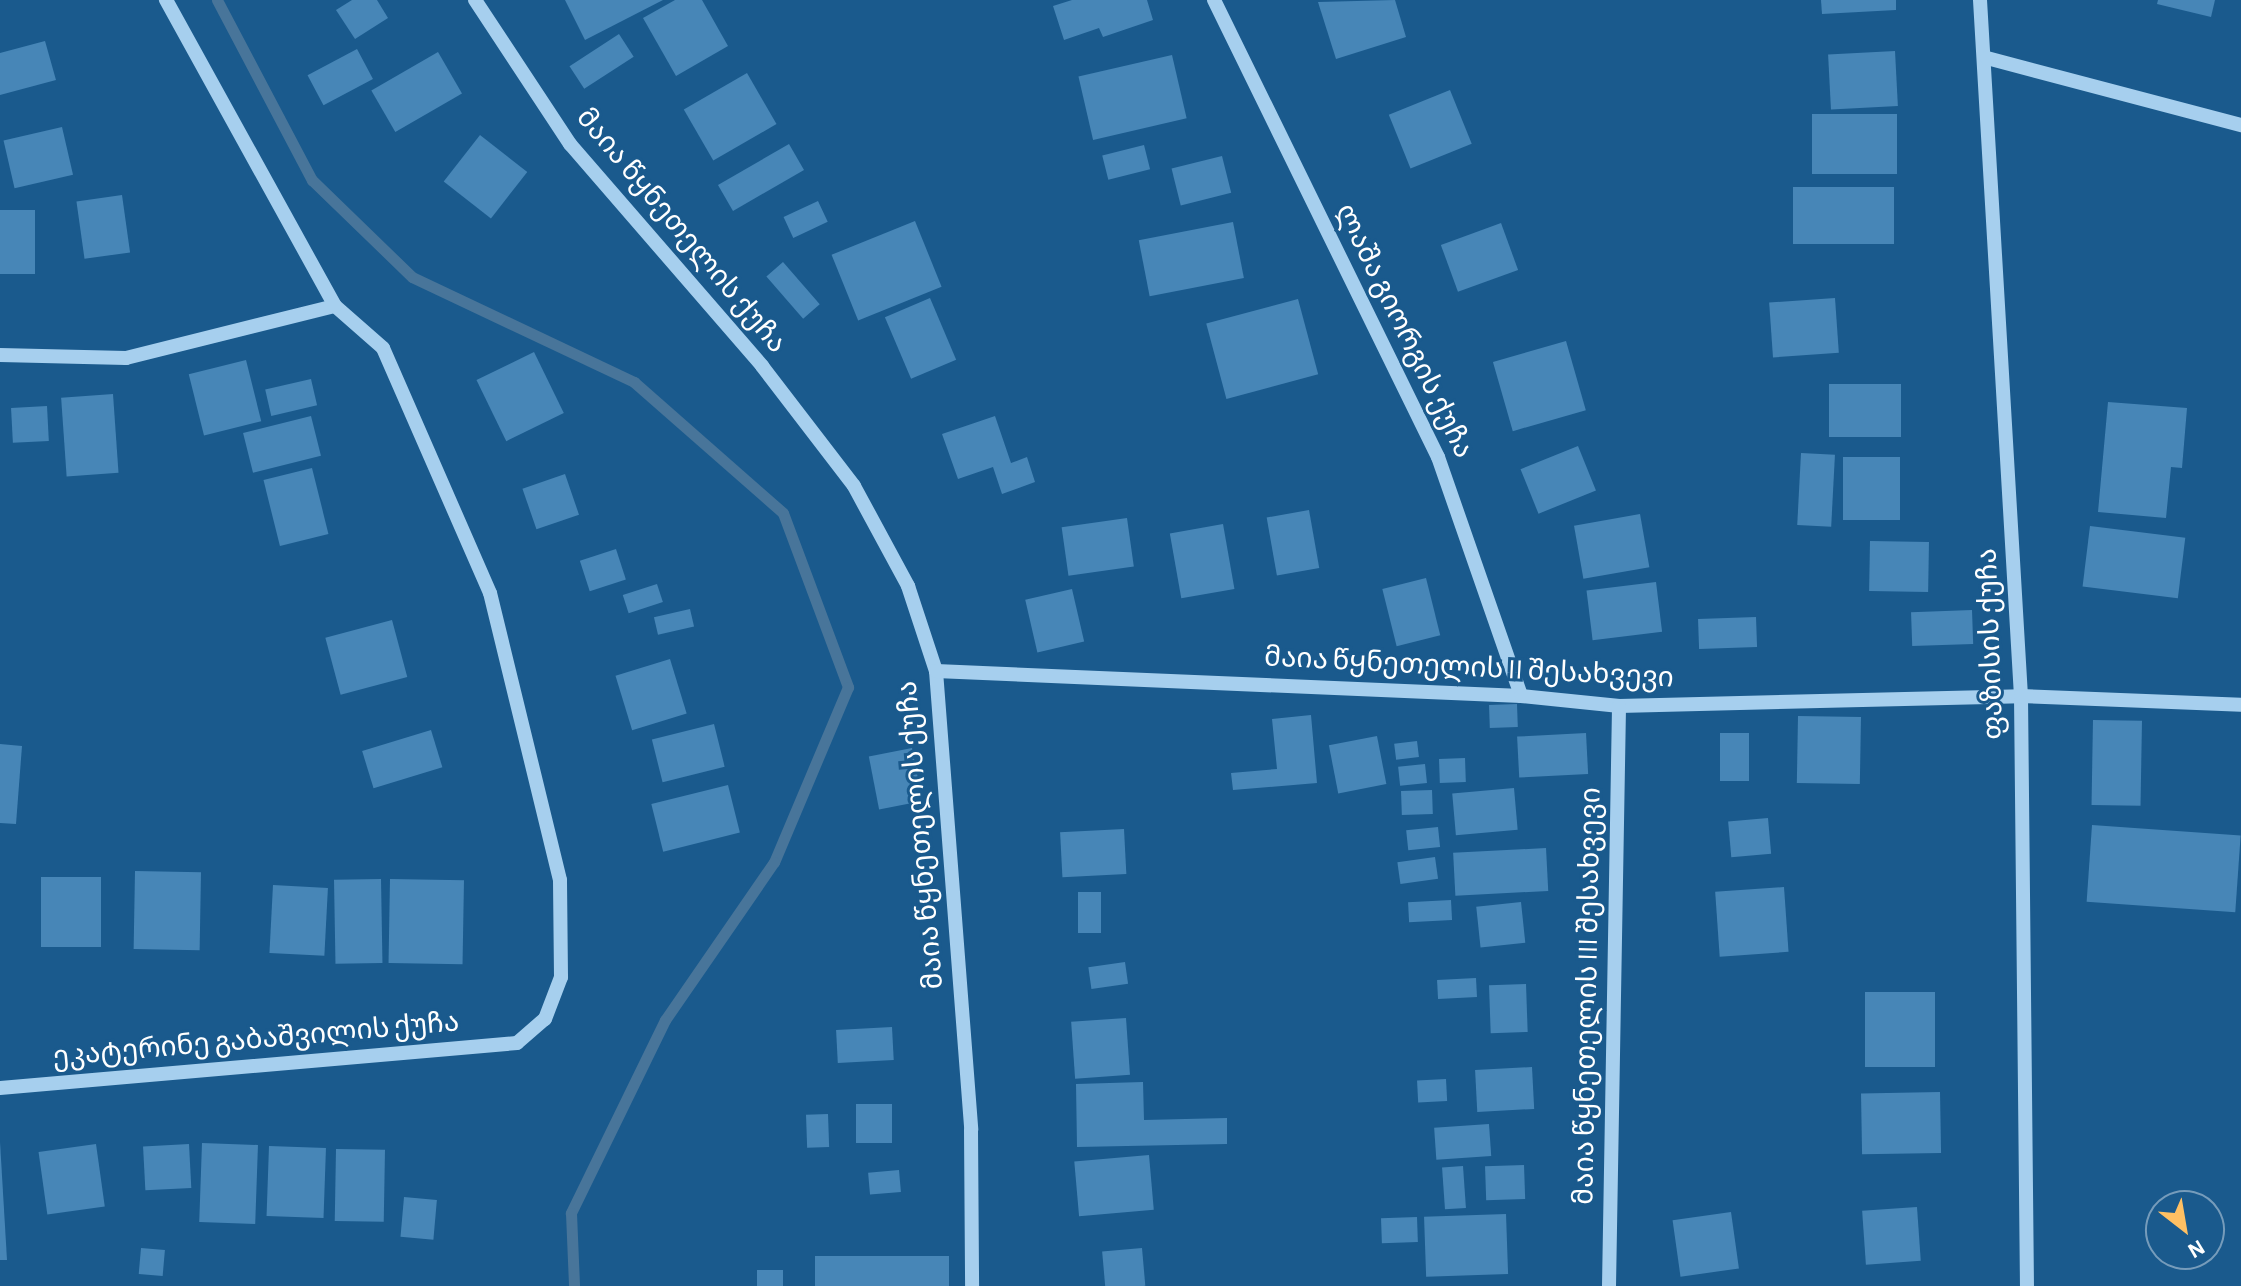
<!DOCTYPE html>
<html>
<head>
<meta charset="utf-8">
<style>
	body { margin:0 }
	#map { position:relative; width:2241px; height:1286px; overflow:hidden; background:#1a5a8d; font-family:"Alegreya Sans","Noto Sans Georgian",sans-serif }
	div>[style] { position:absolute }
	.stream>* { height:11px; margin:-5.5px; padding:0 5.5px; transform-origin:5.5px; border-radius:5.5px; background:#48759a }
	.building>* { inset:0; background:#4786b7; transform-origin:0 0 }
	.minor>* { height:14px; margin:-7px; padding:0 7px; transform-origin:7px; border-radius:7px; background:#a6cfee }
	span { translate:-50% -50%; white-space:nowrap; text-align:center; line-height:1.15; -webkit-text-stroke:6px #1a5a8d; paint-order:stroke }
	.street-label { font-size:28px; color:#fff }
	.north { position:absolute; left:2145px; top:1190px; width:80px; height:80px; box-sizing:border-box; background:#1a5a8d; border:2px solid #769cbb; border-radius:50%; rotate:149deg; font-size:22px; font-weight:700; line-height:32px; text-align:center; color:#fff }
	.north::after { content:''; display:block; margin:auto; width:28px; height:36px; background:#ffc063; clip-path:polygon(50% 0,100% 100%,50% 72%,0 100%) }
</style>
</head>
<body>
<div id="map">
	<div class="stream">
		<i style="left:217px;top:0;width:204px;rotate:62.2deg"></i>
		<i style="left:312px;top:180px;width:139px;rotate:44.1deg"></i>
		<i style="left:412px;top:277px;width:246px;rotate:25.3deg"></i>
		<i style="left:634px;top:382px;width:198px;rotate:41.3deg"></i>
		<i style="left:783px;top:513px;width:186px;rotate:69.5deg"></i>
		<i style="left:848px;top:687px;width:190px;rotate:112.9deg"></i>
		<i style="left:774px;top:862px;width:192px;rotate:124.6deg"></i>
		<i style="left:665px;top:1020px;width:215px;rotate:116deg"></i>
		<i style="left:571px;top:1213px;width:73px;rotate:87.6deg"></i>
	</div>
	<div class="building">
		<i style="clip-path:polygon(352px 0,377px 0,388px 18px,355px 39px,336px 10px)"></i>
		<i style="clip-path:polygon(565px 0,663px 0,585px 40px)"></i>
		<i style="clip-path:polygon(675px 0,702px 0,728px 46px,676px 76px,643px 18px)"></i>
		<i style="clip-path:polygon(1072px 0,1147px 0,1153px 20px,1103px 37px,1099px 28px,1064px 40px,1053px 6px)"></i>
		<i style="clip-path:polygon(1395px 0,1406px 37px,1336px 59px,1318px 2px)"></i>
		<i style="clip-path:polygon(1821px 0,1896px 0,1896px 10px,1822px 14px)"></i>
		<i style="clip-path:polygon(2158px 0,2215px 0,2211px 17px,2157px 4px)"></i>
		<i style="left:619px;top:34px;width:27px;height:59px;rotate:57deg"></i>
		<i style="clip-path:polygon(45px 41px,56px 80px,0 95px,0 53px)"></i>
		<i style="left:357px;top:49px;width:34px;height:56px;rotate:62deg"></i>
		<i style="left:1895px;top:51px;width:55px;height:67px;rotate:87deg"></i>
		<i style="left:438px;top:52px;width:48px;height:77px;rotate:60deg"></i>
		<i style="left:1172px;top:55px;width:65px;height:96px;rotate:77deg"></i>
		<i style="left:747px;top:73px;width:59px;height:73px;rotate:60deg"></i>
		<i style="left:1450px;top:90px;width:58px;height:66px;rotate:68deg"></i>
		<i style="left:1897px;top:114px;width:60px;height:85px;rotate:90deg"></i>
		<i style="left:62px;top:127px;width:49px;height:60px;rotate:77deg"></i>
		<i style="left:480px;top:135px;width:60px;height:59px;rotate:38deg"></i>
		<i style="left:789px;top:144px;width:30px;height:82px;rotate:60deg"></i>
		<i style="left:1144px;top:145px;width:25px;height:43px;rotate:76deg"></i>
		<i style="left:1222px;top:156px;width:38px;height:52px;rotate:76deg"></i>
		<i style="left:1793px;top:187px;width:101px;height:57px"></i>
		<i style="left:122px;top:195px;width:58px;height:46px;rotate:82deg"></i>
		<i style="left:818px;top:201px;width:23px;height:38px;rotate:65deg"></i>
		<i style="left:0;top:210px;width:35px;height:64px"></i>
		<i style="left:915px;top:221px;width:71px;height:90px;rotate:68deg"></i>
		<i style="left:1233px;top:222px;width:57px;height:96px;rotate:79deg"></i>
		<i style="left:1501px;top:223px;width:50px;height:64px;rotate:70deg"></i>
		<i style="left:783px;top:262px;width:56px;height:22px;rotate:49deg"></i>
		<i style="left:930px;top:298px;width:67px;height:49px;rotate:67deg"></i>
		<i style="left:1835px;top:298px;width:55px;height:66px;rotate:86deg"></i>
		<i style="left:1298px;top:299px;width:78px;height:95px;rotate:75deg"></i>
		<i style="left:1566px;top:341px;width:72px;height:76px;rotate:74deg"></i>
		<i style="left:534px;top:352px;width:68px;height:64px;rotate:64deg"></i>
		<i style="left:246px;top:360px;width:63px;height:59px;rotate:76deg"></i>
		<i style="left:311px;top:379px;width:27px;height:47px;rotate:77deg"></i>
		<i style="left:1829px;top:384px;width:72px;height:53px"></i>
		<i style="left:113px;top:394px;width:79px;height:52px;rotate:86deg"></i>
		<i style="clip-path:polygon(2108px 402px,2187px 408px,2182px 468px,2171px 467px,2166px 518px,2098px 512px)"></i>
		<i style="left:47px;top:406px;width:35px;height:36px;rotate:87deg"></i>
		<i style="left:311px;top:416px;width:41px;height:70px;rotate:76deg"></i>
		<i style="clip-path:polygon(995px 416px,1011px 463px,1027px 457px,1035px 482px,1002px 494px,993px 467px,958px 479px,942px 434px)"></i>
		<i style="left:1578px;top:446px;width:48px;height:62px;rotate:68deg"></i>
		<i style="left:1801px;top:453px;width:34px;height:72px;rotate:3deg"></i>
		<i style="left:1843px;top:457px;width:57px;height:63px"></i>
		<i style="left:312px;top:468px;width:68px;height:50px;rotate:76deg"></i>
		<i style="left:565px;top:474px;width:43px;height:45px;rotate:71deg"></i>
		<i style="left:1309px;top:510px;width:59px;height:43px;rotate:80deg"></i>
		<i style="left:1640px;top:514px;width:54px;height:67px;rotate:80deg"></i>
		<i style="left:1127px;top:518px;width:49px;height:66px;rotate:82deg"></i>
		<i style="left:1223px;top:524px;width:66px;height:54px;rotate:80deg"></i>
		<i style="left:2090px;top:526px;width:96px;height:61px;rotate:7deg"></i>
		<i style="left:1870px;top:541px;width:59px;height:50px;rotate:1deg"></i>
		<i style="left:616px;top:549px;width:32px;height:38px;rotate:72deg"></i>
		<i style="left:1426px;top:578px;width:59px;height:45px;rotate:76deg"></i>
		<i style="left:1656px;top:582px;width:50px;height:70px;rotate:83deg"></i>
		<i style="left:657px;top:584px;width:19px;height:36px;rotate:72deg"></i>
		<i style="left:1072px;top:589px;width:54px;height:48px;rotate:77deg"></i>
		<i style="left:690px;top:609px;width:18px;height:37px;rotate:77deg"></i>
		<i style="left:1972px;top:610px;width:34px;height:61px;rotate:88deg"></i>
		<i style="left:1756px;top:617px;width:30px;height:58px;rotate:88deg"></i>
		<i style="left:392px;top:620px;width:59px;height:69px;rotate:75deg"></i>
		<i style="left:670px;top:659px;width:57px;height:57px;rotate:73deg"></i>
		<i style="left:1517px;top:704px;width:23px;height:28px;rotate:88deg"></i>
		<i style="clip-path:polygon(1311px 715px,1317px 783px,1233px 790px,1231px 773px,1277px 769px,1272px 719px)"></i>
		<i style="left:1798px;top:716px;width:63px;height:67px;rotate:1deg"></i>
		<i style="left:2093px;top:720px;width:49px;height:85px;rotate:1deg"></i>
		<i style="left:714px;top:724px;width:44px;height:64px;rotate:76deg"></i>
		<i style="left:431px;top:730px;width:39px;height:72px;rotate:73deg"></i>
		<i style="left:1586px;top:733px;width:41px;height:69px;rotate:87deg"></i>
		<i style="left:1720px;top:733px;width:29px;height:48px"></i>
		<i style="left:1377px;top:736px;width:49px;height:49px;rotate:79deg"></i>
		<i style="left:1417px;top:741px;width:16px;height:23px;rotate:83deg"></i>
		<i style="clip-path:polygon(0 744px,22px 746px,16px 824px,0 823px)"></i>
		<i style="left:912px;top:748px;width:54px;height:44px;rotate:79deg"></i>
		<i style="left:1465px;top:758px;width:24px;height:26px;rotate:88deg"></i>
		<i style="left:1425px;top:764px;width:19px;height:27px;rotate:84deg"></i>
		<i style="left:728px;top:785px;width:49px;height:79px;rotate:76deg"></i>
		<i style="left:1514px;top:788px;width:42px;height:62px;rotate:85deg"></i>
		<i style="left:1432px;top:790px;width:24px;height:31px;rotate:88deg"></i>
		<i style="left:1768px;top:818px;width:36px;height:40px;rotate:85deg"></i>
		<i style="left:2092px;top:825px;width:149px;height:77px;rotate:4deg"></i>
		<i style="left:1438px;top:827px;width:20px;height:32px;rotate:84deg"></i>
		<i style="left:1124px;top:829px;width:45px;height:64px;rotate:87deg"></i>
		<i style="left:1546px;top:848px;width:43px;height:93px;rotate:87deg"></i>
		<i style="left:1435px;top:857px;width:22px;height:38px;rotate:82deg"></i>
		<i style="left:135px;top:871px;width:66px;height:78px;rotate:1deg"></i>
		<i style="left:41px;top:877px;width:60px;height:70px"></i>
		<i style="left:381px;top:879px;width:84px;height:47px;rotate:89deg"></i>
		<i style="left:390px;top:879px;width:74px;height:84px;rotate:1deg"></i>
		<i style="left:273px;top:885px;width:55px;height:68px;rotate:3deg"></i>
		<i style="left:1784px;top:887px;width:65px;height:69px;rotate:86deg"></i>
		<i style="left:1101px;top:892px;width:41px;height:23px;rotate:90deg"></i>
		<i style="left:1451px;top:900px;width:20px;height:43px;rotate:87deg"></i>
		<i style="left:1521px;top:902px;width:41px;height:45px;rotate:84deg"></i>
		<i style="left:1125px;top:962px;width:22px;height:37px;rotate:82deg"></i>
		<i style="left:1476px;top:978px;width:19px;height:39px;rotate:87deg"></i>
		<i style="left:1526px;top:984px;width:48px;height:37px;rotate:88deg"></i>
		<i style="left:1935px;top:992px;width:75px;height:70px;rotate:90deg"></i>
		<i style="left:1126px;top:1018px;width:57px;height:55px;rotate:86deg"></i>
		<i style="left:892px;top:1027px;width:33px;height:56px;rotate:87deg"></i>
		<i style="left:1532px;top:1067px;width:42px;height:57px;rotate:87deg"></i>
		<i style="left:1446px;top:1079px;width:22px;height:29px;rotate:87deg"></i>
		<i style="clip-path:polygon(1143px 1082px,1144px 1120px,1227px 1118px,1227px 1144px,1077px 1147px,1076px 1084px)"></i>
		<i style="left:1940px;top:1092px;width:61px;height:79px;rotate:89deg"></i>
		<i style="left:856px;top:1104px;width:36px;height:39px"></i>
		<i style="left:828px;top:1114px;width:33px;height:22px;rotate:88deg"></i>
		<i style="left:1489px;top:1124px;width:32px;height:55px;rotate:86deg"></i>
		<i style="clip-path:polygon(0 1142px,7px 1260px,0 1260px)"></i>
		<i style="left:202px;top:1143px;width:56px;height:79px;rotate:2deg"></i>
		<i style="left:96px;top:1144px;width:63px;height:58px;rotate:82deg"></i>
		<i style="left:189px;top:1144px;width:44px;height:46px;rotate:87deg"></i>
		<i style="left:269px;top:1146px;width:57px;height:70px;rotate:2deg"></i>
		<i style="left:336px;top:1149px;width:49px;height:72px;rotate:1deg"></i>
		<i style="left:1149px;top:1155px;width:55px;height:75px;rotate:85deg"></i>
		<i style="left:1524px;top:1165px;width:34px;height:39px;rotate:88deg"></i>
		<i style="left:1463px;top:1166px;width:42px;height:21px;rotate:86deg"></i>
		<i style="left:899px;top:1170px;width:22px;height:31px;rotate:85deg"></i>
		<i style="left:404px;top:1197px;width:33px;height:40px;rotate:5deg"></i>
		<i style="left:1917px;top:1207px;width:54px;height:55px;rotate:86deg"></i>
		<i style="left:1731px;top:1212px;width:57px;height:59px;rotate:82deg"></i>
		<i style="left:1506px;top:1214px;width:60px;height:82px;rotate:88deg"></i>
		<i style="left:1417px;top:1217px;width:25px;height:36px;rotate:88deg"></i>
		<i style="left:141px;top:1248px;width:24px;height:26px;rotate:5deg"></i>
		<i style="left:1142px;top:1248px;width:38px;height:40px;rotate:85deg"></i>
		<i style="left:815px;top:1256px;width:134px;height:30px"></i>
		<i style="left:783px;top:1270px;width:16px;height:26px;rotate:90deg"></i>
	</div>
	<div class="minor">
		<i style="left:475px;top:0;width:173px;rotate:56.6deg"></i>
		<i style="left:570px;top:144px;width:294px;rotate:49.1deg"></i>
		<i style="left:762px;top:366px;width:151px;rotate:52.5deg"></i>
		<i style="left:854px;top:486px;width:114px;rotate:61.6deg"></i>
		<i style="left:908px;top:586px;width:89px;rotate:71.8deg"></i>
		<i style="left:936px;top:671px;width:460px;rotate:85.6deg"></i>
		<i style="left:971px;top:1130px;width:156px;rotate:89.6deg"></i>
		<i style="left:1214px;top:0;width:509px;rotate:63.89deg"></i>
		<i style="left:1438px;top:457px;width:253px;rotate:70.8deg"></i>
		<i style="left:1980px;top:0;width:697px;rotate:86.63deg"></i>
		<i style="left:2021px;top:696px;width:590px;rotate:89.42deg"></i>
		<i style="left:1987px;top:58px;width:263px;rotate:14.8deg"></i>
		<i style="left:0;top:355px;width:126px;rotate:1.4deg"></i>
		<i style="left:126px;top:358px;width:215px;rotate:-14deg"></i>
		<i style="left:936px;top:671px;width:586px;rotate:2.45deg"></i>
		<i style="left:1521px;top:696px;width:99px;rotate:5.8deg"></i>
		<i style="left:1619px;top:706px;width:402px;rotate:-1.4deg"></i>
		<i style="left:2021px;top:696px;width:220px;rotate:2.3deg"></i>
		<i style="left:0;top:1088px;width:519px;rotate:-4.97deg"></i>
		<i style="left:517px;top:1043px;width:37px;rotate:-41deg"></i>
		<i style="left:545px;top:1019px;width:45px;rotate:-69.1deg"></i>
		<i style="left:561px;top:977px;width:97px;rotate:-90.6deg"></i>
		<i style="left:560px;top:880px;width:295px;rotate:-103.7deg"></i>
		<i style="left:490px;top:593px;width:267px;rotate:-113.6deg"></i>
		<i style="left:383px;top:348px;width:64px;rotate:-138.8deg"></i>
		<i style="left:335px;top:306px;width:350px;rotate:-118.9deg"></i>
		<i style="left:1609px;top:1286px;width:580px;rotate:-89.01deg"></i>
	</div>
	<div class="street-label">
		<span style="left:681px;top:231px;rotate:50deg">მაია წყნეთელის ქუჩა</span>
		<span style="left:1404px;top:331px;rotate:64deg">ლაშა გიორგის ქუჩა</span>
		<span style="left:1991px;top:644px;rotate:-92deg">ფაზისის ქუჩა</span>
		<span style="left:1469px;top:668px;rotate:3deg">მაია წყნეთელის II შესახვევი</span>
		<span style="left:921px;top:835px;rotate:-95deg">მაია წყნეთელის ქუჩა</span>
		<span style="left:1588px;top:996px;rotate:-89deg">მაია წყნეთელის III შესახვევი</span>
		<span style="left:256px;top:1040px;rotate:-5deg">ეკატერინე გაბაშვილის ქუჩა</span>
	</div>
	<div class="north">N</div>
</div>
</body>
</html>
